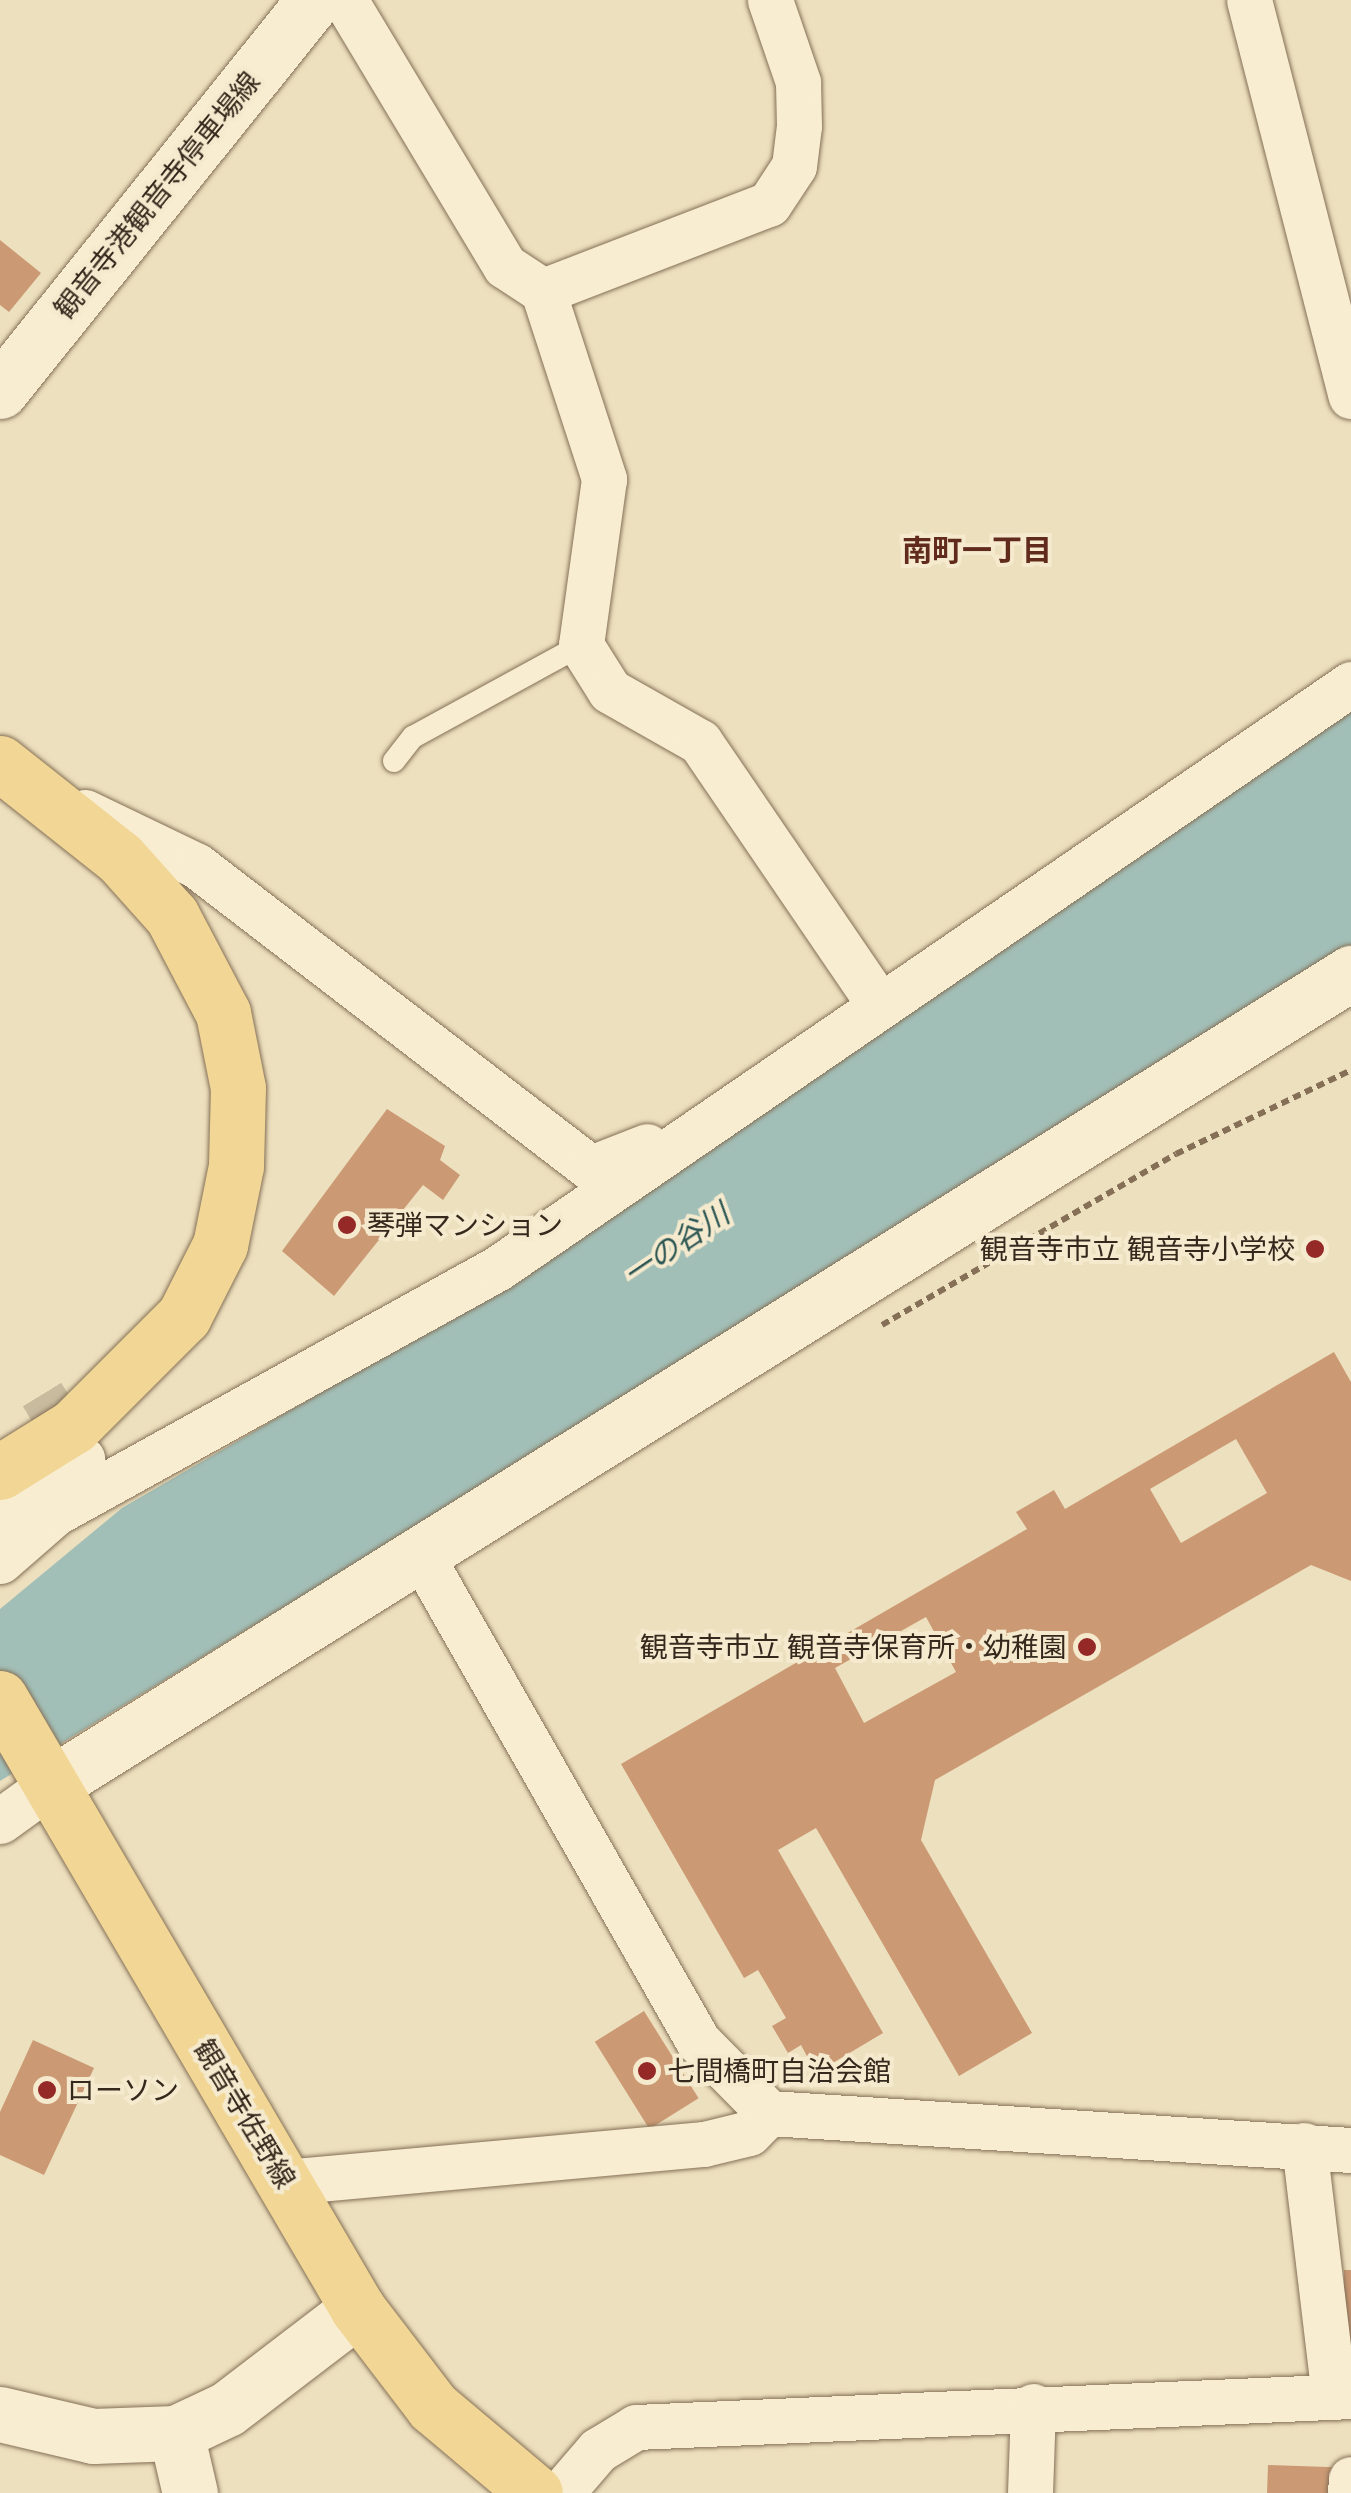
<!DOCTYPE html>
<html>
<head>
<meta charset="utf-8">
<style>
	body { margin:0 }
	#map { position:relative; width:1351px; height:2493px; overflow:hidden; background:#ede0be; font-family:Lora,"Noto Sans JP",serif }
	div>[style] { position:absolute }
	.water>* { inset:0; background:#a2bfb7 }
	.building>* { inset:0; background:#cb9a74; transform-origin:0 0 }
	.street-tunnel>* { height:45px; margin-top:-22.5px; transform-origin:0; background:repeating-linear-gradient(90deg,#c8bb9e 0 45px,transparent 0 67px) }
	.path>* { height:6px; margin-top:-3px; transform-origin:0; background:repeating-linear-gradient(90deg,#857057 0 8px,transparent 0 13px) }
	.roads { filter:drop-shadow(0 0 2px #857057) drop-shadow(0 0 2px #857057) }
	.lane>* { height:22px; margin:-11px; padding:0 11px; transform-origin:11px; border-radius:11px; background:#f8edd1 }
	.street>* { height:45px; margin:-22.5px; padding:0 22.5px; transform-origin:22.5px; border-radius:22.5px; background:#f8edd1 }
	.secondary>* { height:55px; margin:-27.5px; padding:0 27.5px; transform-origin:27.5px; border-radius:27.5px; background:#f8edd1 }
	.primary>* { height:55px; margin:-27.5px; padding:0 27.5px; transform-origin:27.5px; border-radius:27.5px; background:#f1d695 }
	.dots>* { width:28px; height:28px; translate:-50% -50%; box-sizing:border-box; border:5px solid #f5eace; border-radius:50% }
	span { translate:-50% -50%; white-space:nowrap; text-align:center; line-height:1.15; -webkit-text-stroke:8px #f5eace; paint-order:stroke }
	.street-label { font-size:28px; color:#35281c }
	.poi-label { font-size:28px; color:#35281c }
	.left { translate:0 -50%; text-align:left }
	.right { translate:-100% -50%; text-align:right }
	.neighbourhood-label { font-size:30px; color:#612b1b; font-weight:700 }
	.water-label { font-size:30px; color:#2b5553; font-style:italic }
</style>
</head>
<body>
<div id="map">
	<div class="water">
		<i style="clip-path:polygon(1351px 705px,1351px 953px,0 1781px,0 1609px,122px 1508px,518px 1278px)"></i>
	</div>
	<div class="building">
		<i style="clip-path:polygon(0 240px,41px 273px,9px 312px,0 305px)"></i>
		<i style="clip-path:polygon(387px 1109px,445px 1146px,440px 1160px,460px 1175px,443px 1200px,423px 1185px,334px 1296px,282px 1251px)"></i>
		<i style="clip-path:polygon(evenodd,1334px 1352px,1351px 1382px,1351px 1581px,1311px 1565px,935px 1780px,921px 1840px,1032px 2033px,959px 2076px,816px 1828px,778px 1850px,883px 2033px,816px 2073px,801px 2045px,788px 2053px,772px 2026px,786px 2018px,758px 1970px,744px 1978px,621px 1764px,1027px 1529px,1016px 1512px,1054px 1490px,1065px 1509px,1334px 1352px,1236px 1439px,1267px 1493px,1181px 1543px,1150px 1489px,1236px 1439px,1334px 1352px,926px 1617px,956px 1672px,864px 1723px,835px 1668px,926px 1617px)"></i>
		<i style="left:644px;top:2011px;width:103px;height:58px;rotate:58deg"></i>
		<i style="clip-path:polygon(33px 2040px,94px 2068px,44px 2175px,0 2155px,0 2112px)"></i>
		<i style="left:1344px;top:2270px;width:7px;height:82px"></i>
		<i style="left:1268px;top:2465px;width:74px;height:28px;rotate:2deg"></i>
	</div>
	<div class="street-tunnel">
		<i style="left:42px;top:1394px;width:75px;rotate:58.6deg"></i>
	</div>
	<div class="path">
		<i style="left:882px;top:1325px;width:340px;rotate:-30.2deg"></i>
		<i style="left:1176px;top:1154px;width:194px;rotate:-25.6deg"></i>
	</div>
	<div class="roads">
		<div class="lane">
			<i style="left:394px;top:761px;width:31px;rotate:-52deg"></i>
			<i style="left:413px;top:737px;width:192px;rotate:-28.7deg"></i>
		</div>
		<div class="street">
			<i style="left:345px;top:0;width:310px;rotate:59deg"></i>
			<i style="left:505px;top:266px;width:45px;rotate:33.3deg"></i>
			<i style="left:543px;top:291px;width:198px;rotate:72deg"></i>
			<i style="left:604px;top:479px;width:168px;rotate:97.9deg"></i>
			<i style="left:581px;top:645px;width:54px;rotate:57.8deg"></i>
			<i style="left:610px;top:691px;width:103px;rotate:29.5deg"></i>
			<i style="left:700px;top:742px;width:317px;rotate:55.7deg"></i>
			<i style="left:1249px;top:0;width:409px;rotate:75.6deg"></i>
			<i style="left:543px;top:291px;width:242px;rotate:-21.1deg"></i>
			<i style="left:769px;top:204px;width:45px;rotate:-56.7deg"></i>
			<i style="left:794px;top:166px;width:40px;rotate:-82.9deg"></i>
			<i style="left:799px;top:126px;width:44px;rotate:-91.3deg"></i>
			<i style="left:798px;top:82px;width:87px;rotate:-108.9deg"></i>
			<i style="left:85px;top:812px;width:124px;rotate:25.7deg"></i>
			<i style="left:197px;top:866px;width:496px;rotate:37.5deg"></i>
			<i style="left:591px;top:1168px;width:60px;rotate:-21.4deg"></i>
			<i style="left:0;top:1512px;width:98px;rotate:-32.9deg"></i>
			<i style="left:421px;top:1555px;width:559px;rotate:60.32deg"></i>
			<i style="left:698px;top:2041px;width:101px;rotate:45.4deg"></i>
			<i style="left:0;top:1561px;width:73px;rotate:-41.1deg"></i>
			<i style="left:55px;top:1513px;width:506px;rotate:-28.94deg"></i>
			<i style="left:498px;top:1268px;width:1034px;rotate:-34.4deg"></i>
			<i style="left:0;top:1821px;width:62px;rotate:-35.8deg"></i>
			<i style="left:1304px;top:2145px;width:253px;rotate:83.2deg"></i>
			<i style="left:285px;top:2182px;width:421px;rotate:-5.2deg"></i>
			<i style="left:704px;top:2144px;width:46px;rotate:-13.7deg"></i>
			<i style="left:749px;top:2133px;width:28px;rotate:-45deg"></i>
			<i style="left:769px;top:2113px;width:583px;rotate:3.64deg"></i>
			<i style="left:561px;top:2493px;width:57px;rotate:-49.3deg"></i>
			<i style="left:598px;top:2450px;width:44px;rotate:-31.2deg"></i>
			<i style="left:636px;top:2427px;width:716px;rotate:-2.48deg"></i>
			<i style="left:1030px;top:2493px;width:87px;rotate:-88deg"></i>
			<i style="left:1350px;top:2493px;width:14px;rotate:-86deg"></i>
		</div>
		<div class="secondary">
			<i style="left:0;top:391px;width:501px;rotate:-51.23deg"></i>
			<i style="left:50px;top:1785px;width:1534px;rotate:-31.97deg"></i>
			<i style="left:0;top:2414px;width:96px;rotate:13.3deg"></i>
			<i style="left:93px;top:2436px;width:83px;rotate:-2.1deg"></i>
			<i style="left:176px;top:2433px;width:56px;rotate:-25.2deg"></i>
			<i style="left:227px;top:2409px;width:165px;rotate:-37.4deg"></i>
			<i style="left:176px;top:2433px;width:62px;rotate:76.9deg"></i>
		</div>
		<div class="primary">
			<i style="left:0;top:763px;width:153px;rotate:38.4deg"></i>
			<i style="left:120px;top:858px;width:78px;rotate:48.1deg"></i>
			<i style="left:172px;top:916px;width:110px;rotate:62.3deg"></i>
			<i style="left:223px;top:1013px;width:76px;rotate:78.7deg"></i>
			<i style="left:238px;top:1088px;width:78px;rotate:91.5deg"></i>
			<i style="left:236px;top:1166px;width:81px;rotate:101.4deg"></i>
			<i style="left:220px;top:1245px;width:80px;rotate:116.9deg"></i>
			<i style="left:184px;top:1316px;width:156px;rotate:135deg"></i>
			<i style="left:74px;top:1426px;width:87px;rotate:148.1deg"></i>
			<i style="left:0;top:1698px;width:708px;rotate:59.63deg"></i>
			<i style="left:358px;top:2309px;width:123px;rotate:52.6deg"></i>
			<i style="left:433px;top:2407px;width:133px;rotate:40.1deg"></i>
		</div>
	</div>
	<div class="dots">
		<i style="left:347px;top:1225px;background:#942928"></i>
		<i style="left:1315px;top:1249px;background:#942928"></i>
		<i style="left:1087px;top:1647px;background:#942928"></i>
		<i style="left:647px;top:2071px;background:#942928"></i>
		<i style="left:47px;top:2090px;background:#942928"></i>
	</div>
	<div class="street-label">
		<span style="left:157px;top:195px;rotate:-51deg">観音寺港観音寺停車場線</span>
		<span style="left:245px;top:2114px;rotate:59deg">観音寺佐野線</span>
	</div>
	<div class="poi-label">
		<span class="left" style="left:367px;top:1225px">琴弾マンション</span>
		<span class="right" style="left:1295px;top:1249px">観音寺市立 観音寺小学校</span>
		<span class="right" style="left:1067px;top:1647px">観音寺市立 観音寺保育所・幼稚園</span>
		<span class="left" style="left:667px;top:2071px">七間橋町自治会館</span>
		<span class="left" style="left:67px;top:2090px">ローソン</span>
	</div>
	<div class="neighbourhood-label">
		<span style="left:977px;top:550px">南町一丁目</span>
	</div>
	<div class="water-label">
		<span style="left:676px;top:1244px;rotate:-34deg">一の谷川</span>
	</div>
</div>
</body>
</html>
